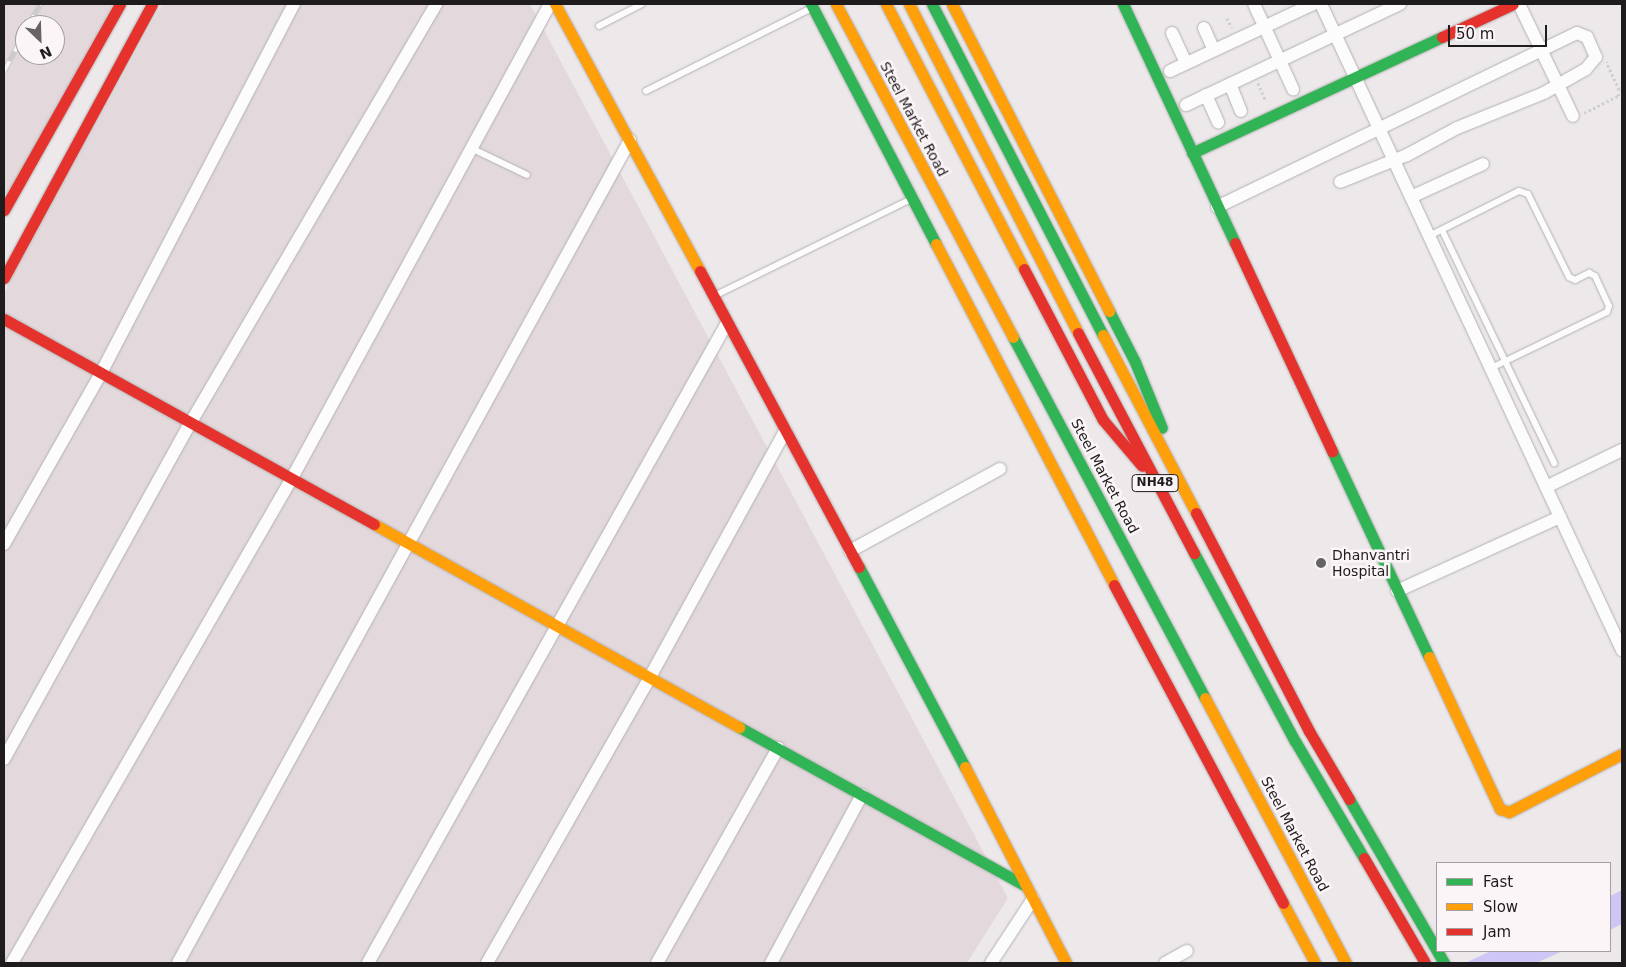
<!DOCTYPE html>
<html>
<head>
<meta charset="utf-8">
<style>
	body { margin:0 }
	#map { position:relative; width:1626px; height:967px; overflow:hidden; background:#ede9eb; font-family:"DejaVu Sans",sans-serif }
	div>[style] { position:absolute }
	.built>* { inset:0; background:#e3d9dc }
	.water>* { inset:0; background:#cec6f4 }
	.path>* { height:2.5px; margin-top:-1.25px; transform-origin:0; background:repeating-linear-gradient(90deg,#cfcfcf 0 2.5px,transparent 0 5px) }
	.roads { filter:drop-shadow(0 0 1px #b3b0b1) drop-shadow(0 0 1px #b3b0b1) }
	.lane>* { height:6px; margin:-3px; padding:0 3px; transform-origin:3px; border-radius:3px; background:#fcfcfc }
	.street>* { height:12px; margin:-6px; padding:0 6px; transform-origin:6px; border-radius:6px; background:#fcfcfc }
	.fast>* { height:11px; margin:-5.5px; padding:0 5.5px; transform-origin:5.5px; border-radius:5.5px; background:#30b455 }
	.slow>* { height:11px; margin:-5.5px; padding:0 5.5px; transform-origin:5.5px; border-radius:5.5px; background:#ff9f0a }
	.jam>* { height:11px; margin:-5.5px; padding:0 5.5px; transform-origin:5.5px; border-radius:5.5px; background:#e5322d }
	.rail>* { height:5.5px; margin-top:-2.75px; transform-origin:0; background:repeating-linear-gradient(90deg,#fbf5f7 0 11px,#cccbcc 0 22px); box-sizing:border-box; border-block:1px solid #cccbcc }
	.dots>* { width:14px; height:14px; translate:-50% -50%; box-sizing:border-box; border:2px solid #fbf5f7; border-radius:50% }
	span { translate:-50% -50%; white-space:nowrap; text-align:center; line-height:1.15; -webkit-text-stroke:5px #fbf5f7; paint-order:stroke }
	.shield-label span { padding:1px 4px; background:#fbf5f7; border:1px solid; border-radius:4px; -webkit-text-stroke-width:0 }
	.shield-label { font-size:12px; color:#1e1c1d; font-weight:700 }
	.street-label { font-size:14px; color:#1e1c1d }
	.poi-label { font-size:14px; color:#1e1c1d }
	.left { translate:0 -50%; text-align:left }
	.frame { position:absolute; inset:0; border:5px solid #1e1c1d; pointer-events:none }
	.legend { position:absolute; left:1436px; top:862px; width:175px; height:90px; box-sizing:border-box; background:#fbf5f7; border:1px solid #a39ea0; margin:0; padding:6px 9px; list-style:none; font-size:15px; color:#1e1c1d }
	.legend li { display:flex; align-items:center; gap:10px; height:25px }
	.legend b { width:25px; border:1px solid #a39ea0 }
	.north { position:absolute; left:15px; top:15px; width:50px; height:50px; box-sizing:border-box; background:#fbf5f7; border:1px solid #a39ea0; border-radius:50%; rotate:156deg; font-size:14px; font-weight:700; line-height:20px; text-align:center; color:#1e1c1d }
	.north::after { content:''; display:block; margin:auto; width:18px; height:22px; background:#666465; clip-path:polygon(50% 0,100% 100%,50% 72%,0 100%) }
	.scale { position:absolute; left:1448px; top:25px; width:99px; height:22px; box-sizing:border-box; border:2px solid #1e1c1d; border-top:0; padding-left:6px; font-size:15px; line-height:18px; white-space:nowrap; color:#1e1c1d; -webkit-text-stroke:4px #fbf5f7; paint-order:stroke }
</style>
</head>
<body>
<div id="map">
	<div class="built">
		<i style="clip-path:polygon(evenodd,4px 4px,113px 4px,4px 202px,4px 4px,25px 25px,55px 25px,55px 55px,25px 55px,25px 25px)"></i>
		<i style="clip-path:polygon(162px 4px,530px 4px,1008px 898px,967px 963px,4px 963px,4px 293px)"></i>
	</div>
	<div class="water">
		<i style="clip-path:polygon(1622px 890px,1622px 924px,1610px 930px,1610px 896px)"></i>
		<i style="clip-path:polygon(1491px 951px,1563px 951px,1536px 963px,1465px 963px)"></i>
	</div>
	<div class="path">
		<i style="left:1227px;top:18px;width:11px;rotate:63deg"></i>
		<i style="left:1258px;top:83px;width:20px;rotate:66deg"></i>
		<i style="left:1584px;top:113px;width:38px;rotate:-27deg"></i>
		<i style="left:1618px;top:96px;width:6px;rotate:-81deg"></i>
		<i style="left:1619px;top:90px;width:31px;rotate:-115deg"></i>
	</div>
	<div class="roads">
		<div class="lane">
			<i style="left:599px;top:26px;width:48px;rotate:-27.1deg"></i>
			<i style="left:646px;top:91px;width:186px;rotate:-26.6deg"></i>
			<i style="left:471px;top:148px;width:62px;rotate:25.7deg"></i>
			<i style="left:1442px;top:230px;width:259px;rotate:64.3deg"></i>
			<i style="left:1429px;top:236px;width:101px;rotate:-26.6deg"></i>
			<i style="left:1519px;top:191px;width:9px;rotate:18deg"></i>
			<i style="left:1528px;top:194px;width:93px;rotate:63.7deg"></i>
			<i style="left:1569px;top:277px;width:7px;rotate:27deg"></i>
			<i style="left:1575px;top:280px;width:16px;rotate:-27deg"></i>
			<i style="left:1589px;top:273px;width:7px;rotate:27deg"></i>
			<i style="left:1595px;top:276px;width:33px;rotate:65deg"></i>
			<i style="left:1609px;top:306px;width:6px;rotate:108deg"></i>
			<i style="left:1607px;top:312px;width:129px;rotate:154.2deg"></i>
			<i style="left:716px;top:295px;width:217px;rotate:-26.2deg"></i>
		</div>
		<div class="street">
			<i style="left:1254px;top:4px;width:94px;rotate:65.4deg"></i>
			<i style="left:1321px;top:4px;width:713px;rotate:65.02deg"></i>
			<i style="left:1519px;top:4px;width:124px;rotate:64.3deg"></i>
			<i style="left:1204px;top:28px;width:24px;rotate:66deg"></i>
			<i style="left:1172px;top:33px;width:33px;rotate:65deg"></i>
			<i style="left:1170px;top:71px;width:158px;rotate:-25.1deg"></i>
			<i style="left:1230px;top:84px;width:29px;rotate:68deg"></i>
			<i style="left:1206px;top:95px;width:30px;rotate:66deg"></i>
			<i style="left:1186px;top:105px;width:237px;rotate:-25.3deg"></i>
			<i style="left:1411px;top:197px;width:79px;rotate:-24.6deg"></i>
			<i style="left:1217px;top:207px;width:400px;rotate:-25.8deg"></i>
			<i style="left:1577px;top:33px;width:11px;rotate:22deg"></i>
			<i style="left:1587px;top:37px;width:22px;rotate:66deg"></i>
			<i style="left:1596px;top:57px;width:16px;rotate:130deg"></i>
			<i style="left:1586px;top:69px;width:48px;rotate:150.3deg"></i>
			<i style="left:1544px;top:93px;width:94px;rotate:158.1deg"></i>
			<i style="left:1457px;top:128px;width:57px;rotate:151.6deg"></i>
			<i style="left:1407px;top:155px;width:72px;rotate:158.1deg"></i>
			<i style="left:1546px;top:487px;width:85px;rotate:-26deg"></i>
			<i style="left:4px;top:544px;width:197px;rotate:-60.4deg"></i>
			<i style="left:101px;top:373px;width:416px;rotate:-62.4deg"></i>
			<i style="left:850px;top:551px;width:171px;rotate:-28.7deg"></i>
			<i style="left:1397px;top:591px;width:179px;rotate:-24.4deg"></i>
			<i style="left:4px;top:759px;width:385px;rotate:-61deg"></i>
			<i style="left:191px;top:422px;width:485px;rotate:-59.6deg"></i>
			<i style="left:12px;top:963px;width:560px;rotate:-60deg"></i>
			<i style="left:292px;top:478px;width:540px;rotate:-61.44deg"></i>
			<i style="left:178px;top:963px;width:939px;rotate:-61.22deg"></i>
			<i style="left:368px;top:963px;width:734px;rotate:-60.71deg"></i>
			<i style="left:487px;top:963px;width:329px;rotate:-60.3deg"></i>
			<i style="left:650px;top:677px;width:281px;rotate:-61.2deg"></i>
			<i style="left:657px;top:963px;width:247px;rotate:-60.6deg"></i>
			<i style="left:771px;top:963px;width:191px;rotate:-61.6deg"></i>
			<i style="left:991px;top:963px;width:77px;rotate:-56.7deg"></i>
			<i style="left:1165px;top:963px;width:25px;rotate:-29deg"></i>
		</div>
		<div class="fast">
			<i style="left:811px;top:4px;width:271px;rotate:62.5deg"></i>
			<i style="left:932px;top:4px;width:373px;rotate:62.7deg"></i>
			<i style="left:1123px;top:4px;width:264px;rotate:64.9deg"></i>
			<i style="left:1192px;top:153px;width:276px;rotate:-24.9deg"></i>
			<i style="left:1109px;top:311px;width:57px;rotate:63deg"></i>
			<i style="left:1135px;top:362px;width:71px;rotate:67.8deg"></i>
			<i style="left:1013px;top:337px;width:409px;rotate:62deg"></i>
			<i style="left:1332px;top:451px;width:228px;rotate:64.8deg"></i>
			<i style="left:1194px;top:553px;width:213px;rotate:61.8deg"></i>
			<i style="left:1295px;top:741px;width:136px;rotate:59.5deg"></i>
			<i style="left:859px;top:567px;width:226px;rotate:62.1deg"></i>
			<i style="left:739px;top:727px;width:328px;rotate:29deg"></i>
			<i style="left:1349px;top:799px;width:190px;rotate:59.9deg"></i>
		</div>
		<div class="slow">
			<i style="left:555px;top:4px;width:304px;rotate:61.5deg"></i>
			<i style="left:836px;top:4px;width:377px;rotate:62deg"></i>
			<i style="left:886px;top:4px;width:299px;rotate:62.5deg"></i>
			<i style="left:909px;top:4px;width:370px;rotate:62.8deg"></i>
			<i style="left:952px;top:4px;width:345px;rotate:62.9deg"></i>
			<i style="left:936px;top:244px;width:385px;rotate:62.4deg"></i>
			<i style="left:1103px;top:335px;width:201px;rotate:62.4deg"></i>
			<i style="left:374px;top:524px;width:418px;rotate:29.1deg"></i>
			<i style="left:1429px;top:657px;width:168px;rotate:65deg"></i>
			<i style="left:1500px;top:809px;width:9px;rotate:18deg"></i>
			<i style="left:1509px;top:812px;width:127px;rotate:-27.2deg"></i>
			<i style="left:1205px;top:698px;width:300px;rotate:62deg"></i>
			<i style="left:965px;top:767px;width:220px;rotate:62.7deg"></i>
			<i style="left:1283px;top:903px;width:68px;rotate:61.9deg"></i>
		</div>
		<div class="jam">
			<i style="left:1442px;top:37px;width:78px;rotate:-24.9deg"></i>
			<i style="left:4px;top:210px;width:236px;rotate:-60.6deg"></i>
			<i style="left:1235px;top:243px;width:230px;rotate:65deg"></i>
			<i style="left:1024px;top:269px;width:170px;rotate:62.4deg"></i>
			<i style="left:1103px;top:420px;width:60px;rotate:49.7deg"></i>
			<i style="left:700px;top:271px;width:336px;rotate:61.8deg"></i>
			<i style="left:4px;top:278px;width:311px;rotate:-61.6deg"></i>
			<i style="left:4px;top:319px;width:423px;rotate:29deg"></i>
			<i style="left:1078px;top:333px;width:249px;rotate:62.2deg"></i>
			<i style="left:1196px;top:513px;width:246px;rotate:62.6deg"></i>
			<i style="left:1309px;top:731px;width:79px;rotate:59.5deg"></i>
			<i style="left:1114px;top:585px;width:360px;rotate:62deg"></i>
			<i style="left:1364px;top:858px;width:121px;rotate:59.8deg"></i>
		</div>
	</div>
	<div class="rail">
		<i style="left:29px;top:25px;width:24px;rotate:-62deg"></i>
		<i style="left:4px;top:71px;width:44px;rotate:-61.7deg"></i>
	</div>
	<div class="dots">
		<i style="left:1321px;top:563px;background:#666465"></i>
	</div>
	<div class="shield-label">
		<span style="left:1155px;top:483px">NH48</span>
	</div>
	<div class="street-label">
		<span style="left:914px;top:119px;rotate:62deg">Steel Market Road</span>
		<span style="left:1105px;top:476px;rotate:62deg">Steel Market Road</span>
		<span style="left:1295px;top:834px;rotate:62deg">Steel Market Road</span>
	</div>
	<div class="poi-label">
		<span class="left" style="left:1332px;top:563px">Dhanvantri<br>Hospital</span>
	</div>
	<div class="frame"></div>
	<ul class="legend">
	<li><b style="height:6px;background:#30b455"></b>Fast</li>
	<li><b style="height:6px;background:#ff9f0a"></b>Slow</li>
	<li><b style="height:6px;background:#e5322d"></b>Jam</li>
	</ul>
	<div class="north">N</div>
	<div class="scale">50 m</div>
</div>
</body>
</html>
